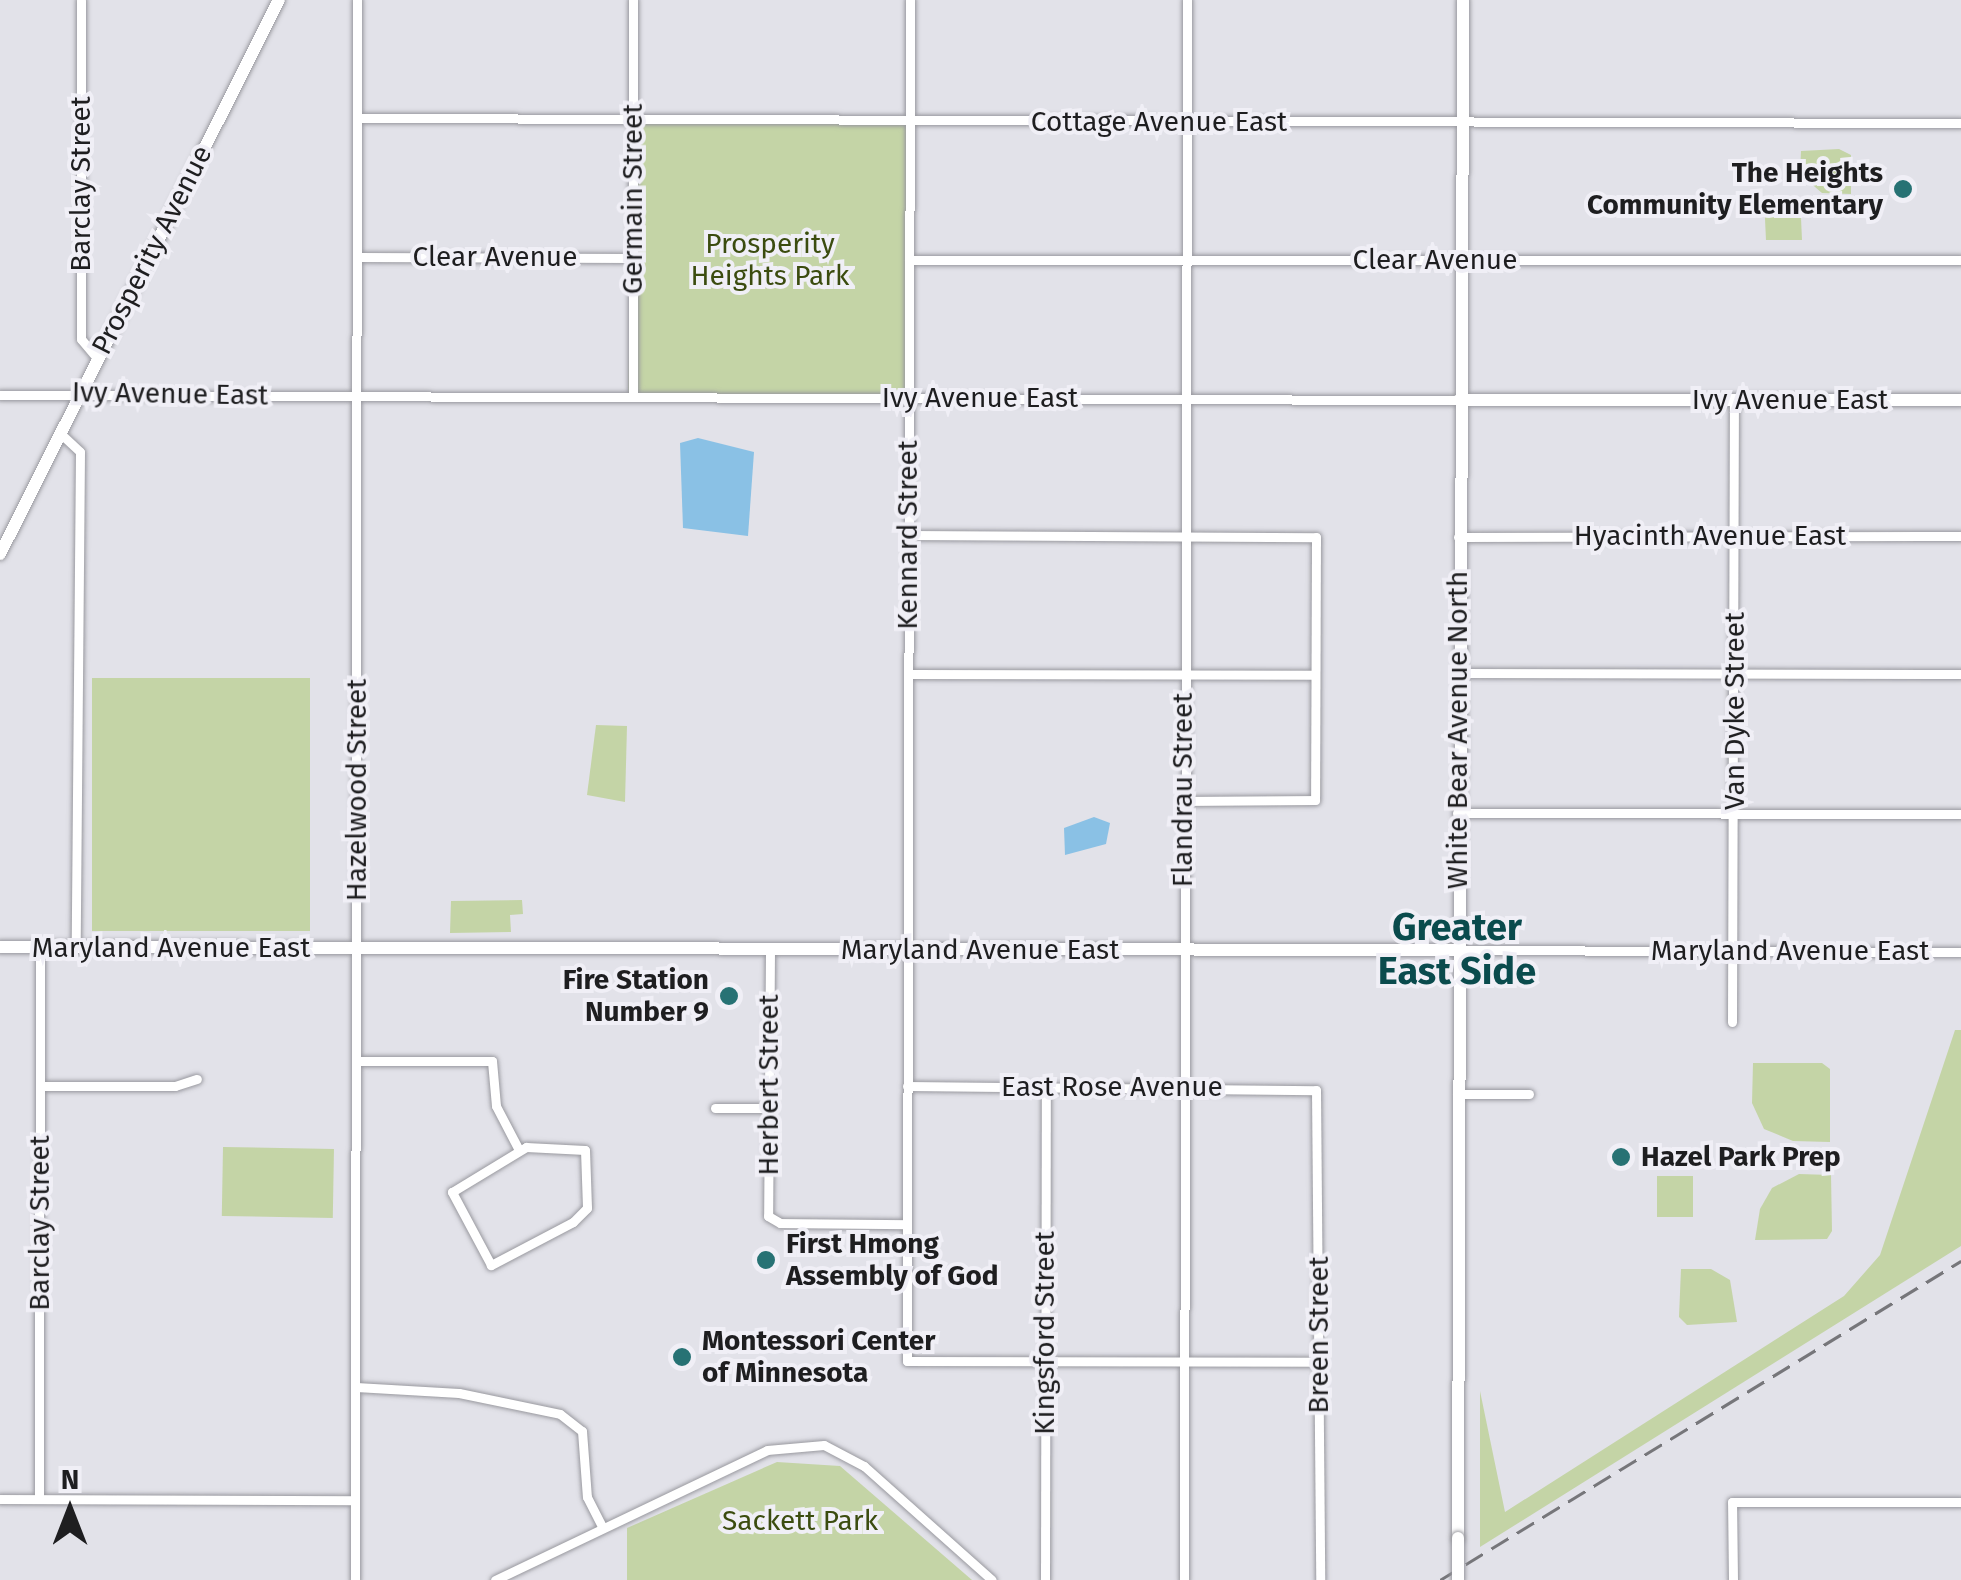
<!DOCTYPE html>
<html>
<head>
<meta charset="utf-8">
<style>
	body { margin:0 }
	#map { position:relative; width:1961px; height:1580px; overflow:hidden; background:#e2e2e9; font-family:"Fira Sans",sans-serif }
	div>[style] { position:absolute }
	.green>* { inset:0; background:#c4d4a6; transform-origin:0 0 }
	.water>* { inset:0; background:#8ac1e5 }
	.roads { filter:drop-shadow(0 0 2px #99999f) drop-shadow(0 0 2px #99999f) }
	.street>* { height:9px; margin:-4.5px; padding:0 4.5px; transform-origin:4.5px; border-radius:4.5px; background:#fff }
	.secondary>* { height:12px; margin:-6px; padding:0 6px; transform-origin:6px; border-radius:6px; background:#fff }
	.rail>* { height:2.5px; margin-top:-1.25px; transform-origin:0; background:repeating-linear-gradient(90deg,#76767a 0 20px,transparent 0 30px) }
	.bridges { filter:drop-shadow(0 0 2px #99999f) drop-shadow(0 0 2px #99999f) }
	.secondary-bridge>* { height:12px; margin:-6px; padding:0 6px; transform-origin:6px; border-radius:6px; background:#fff }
	.dots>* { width:28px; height:28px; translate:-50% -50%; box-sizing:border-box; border:5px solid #f0eff6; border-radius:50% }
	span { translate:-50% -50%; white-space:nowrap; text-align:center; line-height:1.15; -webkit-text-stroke:8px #f0eff6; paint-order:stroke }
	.street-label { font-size:28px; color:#1e1e20 }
	.poi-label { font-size:28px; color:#1e1e20; font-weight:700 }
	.right { translate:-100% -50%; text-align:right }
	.left { translate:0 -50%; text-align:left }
	.park-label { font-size:28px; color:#3b4c0f }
	.district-label { font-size:38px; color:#0a4b4d; font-weight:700 }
	.north { position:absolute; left:20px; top:1460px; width:100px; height:100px; -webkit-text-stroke:8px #f0eff6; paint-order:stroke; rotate:0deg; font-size:28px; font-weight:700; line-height:40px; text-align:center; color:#1e1e20 }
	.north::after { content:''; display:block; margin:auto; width:35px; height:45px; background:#1e1e20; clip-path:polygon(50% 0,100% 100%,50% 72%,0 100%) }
</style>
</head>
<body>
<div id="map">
	<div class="green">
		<i style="left:633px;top:120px;width:277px;height:277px;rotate:1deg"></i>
		<i style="clip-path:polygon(1839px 149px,1851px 155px,1851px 194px,1822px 193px,1800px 174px,1801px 151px)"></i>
		<i style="clip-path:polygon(1764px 198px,1787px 202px,1801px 218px,1802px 240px,1766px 240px)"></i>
		<i style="left:92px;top:678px;width:218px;height:253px"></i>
		<i style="clip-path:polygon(596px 725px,627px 726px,625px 802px,587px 795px)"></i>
		<i style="clip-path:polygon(522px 900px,523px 914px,510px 915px,511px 932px,450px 933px,451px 901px)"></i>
		<i style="clip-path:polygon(1955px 1030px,1961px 1030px,1961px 1246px,1480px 1547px,1480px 1391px,1505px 1512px,1844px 1296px,1880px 1255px)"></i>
		<i style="clip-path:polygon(1753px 1063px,1822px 1063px,1830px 1069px,1830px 1142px,1793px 1141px,1764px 1129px,1752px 1103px)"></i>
		<i style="left:223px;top:1147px;width:111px;height:69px;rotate:1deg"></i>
		<i style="clip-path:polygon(1799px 1174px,1831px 1175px,1832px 1231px,1827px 1239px,1755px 1240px,1760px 1209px,1772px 1188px)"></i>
		<i style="left:1693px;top:1176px;width:41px;height:36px;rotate:90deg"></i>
		<i style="clip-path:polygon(1681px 1269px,1711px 1269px,1730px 1280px,1737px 1322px,1687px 1325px,1679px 1317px)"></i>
		<i style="clip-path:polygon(777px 1462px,840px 1466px,972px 1580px,627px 1580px,627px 1528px)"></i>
	</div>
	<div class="water">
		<i style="clip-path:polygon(698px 438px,754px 452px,748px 536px,683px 528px,680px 443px)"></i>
		<i style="clip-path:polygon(1094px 817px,1110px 823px,1106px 844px,1065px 855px,1064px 828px)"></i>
	</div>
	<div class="roads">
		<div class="street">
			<i style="left:81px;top:0;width:339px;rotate:90deg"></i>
			<i style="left:81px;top:339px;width:26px;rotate:50deg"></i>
			<i style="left:910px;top:0;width:1361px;rotate:90.13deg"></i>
			<i style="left:907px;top:1361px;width:412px;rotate:0.1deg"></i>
			<i style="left:357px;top:118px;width:1604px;rotate:0.18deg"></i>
			<i style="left:357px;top:257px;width:276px;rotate:0.2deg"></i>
			<i style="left:909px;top:260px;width:1052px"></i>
			<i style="left:0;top:395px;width:1459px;rotate:0.2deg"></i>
			<i style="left:633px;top:397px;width:397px;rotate:-90deg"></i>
			<i style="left:61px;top:434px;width:26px;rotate:43deg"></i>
			<i style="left:80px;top:452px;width:496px;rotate:90.5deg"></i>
			<i style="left:908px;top:535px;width:408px;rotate:0.3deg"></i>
			<i style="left:1316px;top:537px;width:263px;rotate:90.2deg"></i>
			<i style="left:1315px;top:800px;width:131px;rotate:179.6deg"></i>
			<i style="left:1458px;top:537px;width:503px;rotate:-0.11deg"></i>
			<i style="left:1458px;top:673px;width:503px;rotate:0.11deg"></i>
			<i style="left:908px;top:674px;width:407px;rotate:0.1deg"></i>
			<i style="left:1457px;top:813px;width:504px;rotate:0.11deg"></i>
			<i style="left:770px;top:950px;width:266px;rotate:90.4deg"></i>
			<i style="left:768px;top:1216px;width:14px;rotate:30deg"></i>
			<i style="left:780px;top:1223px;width:127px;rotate:0.5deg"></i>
			<i style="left:1457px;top:950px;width:504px;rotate:0.23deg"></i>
			<i style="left:1732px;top:1022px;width:622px;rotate:-89.82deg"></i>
			<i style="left:357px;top:1061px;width:135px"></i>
			<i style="left:492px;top:1061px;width:45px;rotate:84.9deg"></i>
			<i style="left:496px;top:1106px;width:50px;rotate:62.4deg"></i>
			<i style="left:40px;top:1086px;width:135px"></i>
			<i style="left:175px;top:1086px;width:23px;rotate:-18deg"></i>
			<i style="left:907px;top:1086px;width:409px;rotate:0.6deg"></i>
			<i style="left:1316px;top:1090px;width:490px;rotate:89.5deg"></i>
			<i style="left:1457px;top:1094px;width:72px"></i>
			<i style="left:715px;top:1108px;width:55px"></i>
			<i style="left:526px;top:1147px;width:59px;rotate:2.9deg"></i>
			<i style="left:585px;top:1150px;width:58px;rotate:88deg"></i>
			<i style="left:587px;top:1208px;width:20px;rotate:135deg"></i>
			<i style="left:573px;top:1222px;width:93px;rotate:152.3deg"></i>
			<i style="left:491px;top:1265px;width:83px;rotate:-118.1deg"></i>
			<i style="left:452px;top:1192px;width:87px;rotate:-31.3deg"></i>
			<i style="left:356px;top:1387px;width:103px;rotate:3.3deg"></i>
			<i style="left:459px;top:1393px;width:103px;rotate:11.7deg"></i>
			<i style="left:560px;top:1414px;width:28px;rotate:38deg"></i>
			<i style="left:582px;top:1431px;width:66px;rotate:85.7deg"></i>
			<i style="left:587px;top:1497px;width:34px;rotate:63deg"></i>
			<i style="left:0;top:1499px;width:355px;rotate:0.2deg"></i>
			<i style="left:39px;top:1499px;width:551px;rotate:-89.9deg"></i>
			<i style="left:355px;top:1580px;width:1580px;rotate:-89.93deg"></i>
			<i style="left:495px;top:1580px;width:301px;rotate:-25.5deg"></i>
			<i style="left:767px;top:1450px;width:57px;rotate:-5deg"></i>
			<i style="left:824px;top:1445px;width:45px;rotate:27.7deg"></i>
			<i style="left:864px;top:1466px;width:171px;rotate:41.7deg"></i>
			<i style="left:1045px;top:1580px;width:493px;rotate:-89.9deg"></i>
			<i style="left:1184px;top:1580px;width:1580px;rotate:-89.89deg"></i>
			<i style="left:1733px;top:1580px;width:78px;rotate:-90.7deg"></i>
			<i style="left:1732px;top:1502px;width:229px"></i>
		</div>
		<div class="secondary">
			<i style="left:1459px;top:400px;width:502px"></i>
			<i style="left:0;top:554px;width:620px;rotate:-63.27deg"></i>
			<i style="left:0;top:947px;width:1457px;rotate:0.12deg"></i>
			<i style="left:1458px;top:1538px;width:1538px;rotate:-89.81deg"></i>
		</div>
	</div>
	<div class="rail">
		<i style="left:1440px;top:1580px;width:611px;rotate:-31.48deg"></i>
	</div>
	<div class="bridges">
		<div class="secondary-bridge">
			<i style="left:1458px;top:1538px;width:42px;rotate:90deg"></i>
		</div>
	</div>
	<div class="dots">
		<i style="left:1903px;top:189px;background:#277274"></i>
		<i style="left:729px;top:996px;background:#277274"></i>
		<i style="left:1621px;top:1157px;background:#277274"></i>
		<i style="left:766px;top:1260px;background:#277274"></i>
		<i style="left:682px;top:1357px;background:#277274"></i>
	</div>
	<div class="street-label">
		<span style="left:1159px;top:122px">Cottage Avenue East</span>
		<span style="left:81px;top:184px;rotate:-90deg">Barclay Street</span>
		<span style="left:633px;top:199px;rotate:-90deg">Germain Street</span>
		<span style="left:152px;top:250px;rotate:-63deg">Prosperity Avenue</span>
		<span style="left:495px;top:257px">Clear Avenue</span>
		<span style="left:1435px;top:260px">Clear Avenue</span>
		<span style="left:170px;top:394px;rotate:1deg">Ivy Avenue East</span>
		<span style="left:980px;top:398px">Ivy Avenue East</span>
		<span style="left:1790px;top:400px">Ivy Avenue East</span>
		<span style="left:908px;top:535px;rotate:-90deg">Kennard Street</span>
		<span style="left:1710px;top:536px">Hyacinth Avenue East</span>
		<span style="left:1735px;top:711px;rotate:-90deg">Van Dyke Street</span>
		<span style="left:1458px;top:730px;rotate:-90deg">White Bear Avenue North</span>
		<span style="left:357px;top:790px;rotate:-90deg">Hazelwood Street</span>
		<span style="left:1183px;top:790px;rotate:-90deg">Flandrau Street</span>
		<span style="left:171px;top:948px">Maryland Avenue East</span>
		<span style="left:980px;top:950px">Maryland Avenue East</span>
		<span style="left:1790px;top:951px">Maryland Avenue East</span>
		<span style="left:769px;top:1085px;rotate:-90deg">Herbert Street</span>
		<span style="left:1112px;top:1087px">East Rose Avenue</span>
		<span style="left:40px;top:1223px;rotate:-90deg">Barclay Street</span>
		<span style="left:1045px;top:1333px;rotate:-90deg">Kingsford Street</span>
		<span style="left:1319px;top:1335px;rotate:-90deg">Breen Street</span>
	</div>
	<div class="poi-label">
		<span class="right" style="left:1883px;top:189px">The Heights<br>Community Elementary</span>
		<span class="right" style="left:709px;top:996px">Fire Station<br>Number 9</span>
		<span class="left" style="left:1641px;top:1157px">Hazel Park Prep</span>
		<span class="left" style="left:786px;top:1260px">First Hmong<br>Assembly of God</span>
		<span class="left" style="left:702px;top:1357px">Montessori Center<br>of Minnesota</span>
	</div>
	<div class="park-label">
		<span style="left:770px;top:260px">Prosperity<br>Heights Park</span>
		<span style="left:800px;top:1521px">Sackett Park</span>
	</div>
	<div class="district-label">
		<span style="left:1457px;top:950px">Greater<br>East Side</span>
	</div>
	<div class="north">N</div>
</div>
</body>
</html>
